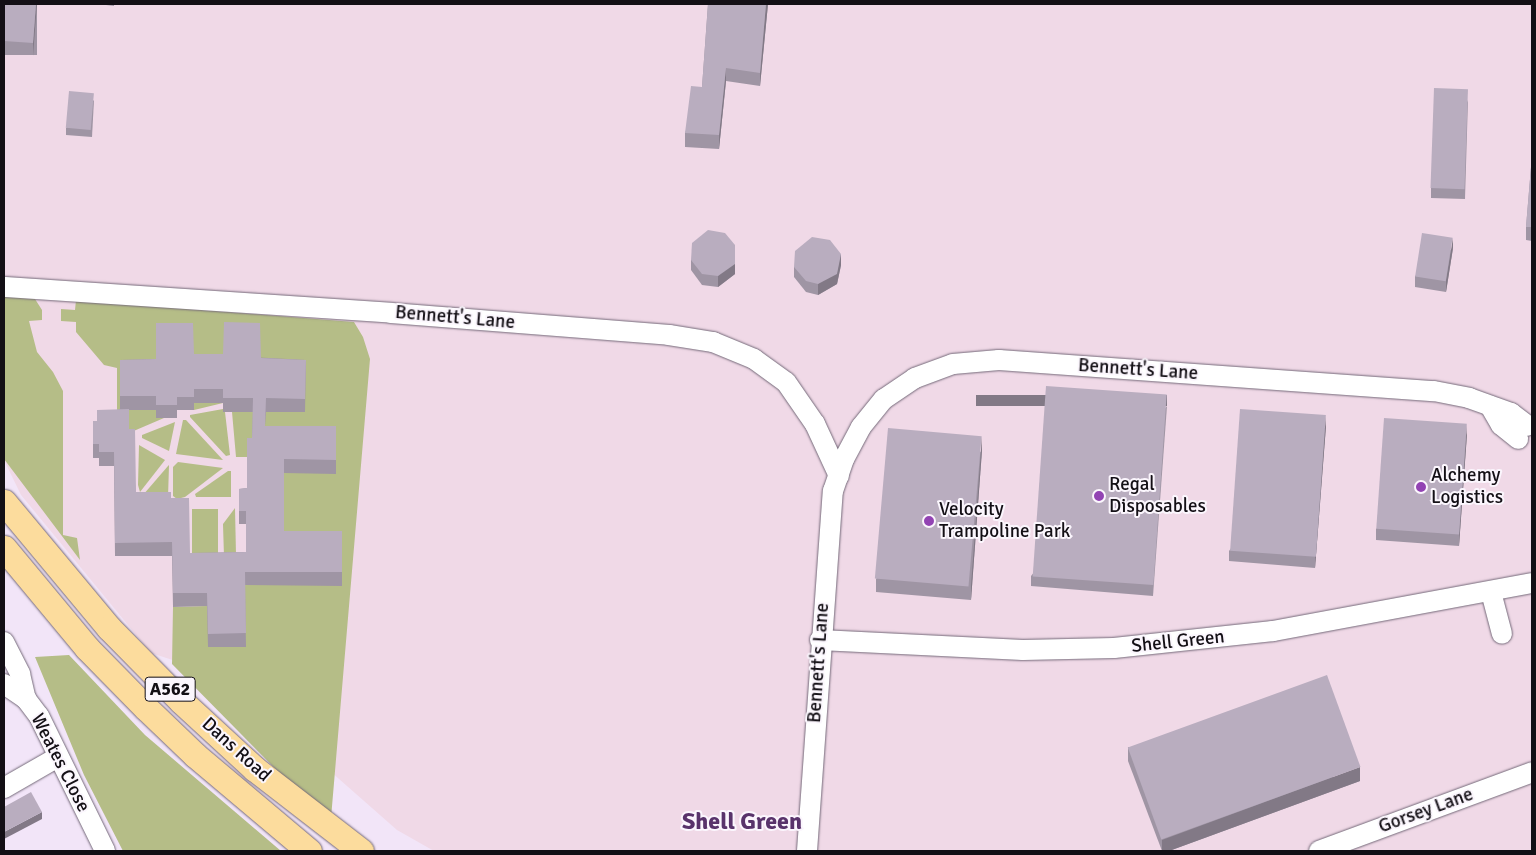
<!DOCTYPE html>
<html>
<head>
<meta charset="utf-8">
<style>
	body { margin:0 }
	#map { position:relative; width:1536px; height:855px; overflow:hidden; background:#f2e5f8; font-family:Signika,sans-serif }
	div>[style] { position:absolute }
	.industrial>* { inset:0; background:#f0d9e7 }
	.green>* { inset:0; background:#b5bd87; transform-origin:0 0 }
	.roads { filter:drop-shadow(0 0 1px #746979) drop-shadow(0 0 1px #746979) }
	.minor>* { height:20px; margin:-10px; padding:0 10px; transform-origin:10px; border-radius:10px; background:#fff }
	.major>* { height:25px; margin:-12.5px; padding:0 12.5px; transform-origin:12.5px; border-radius:12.5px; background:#fcdc9d }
	.wall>* { inset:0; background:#9f95a4; transform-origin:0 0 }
	.shaded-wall>* { inset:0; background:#827986; transform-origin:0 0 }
	.building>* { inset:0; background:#b9adbf; transform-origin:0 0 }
	.dots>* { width:14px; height:14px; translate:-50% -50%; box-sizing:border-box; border:2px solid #fbf6fd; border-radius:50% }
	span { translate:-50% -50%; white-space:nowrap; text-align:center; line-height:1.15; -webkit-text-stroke:4px #fbf6fd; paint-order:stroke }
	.shield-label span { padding:1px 4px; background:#fbf6fd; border:1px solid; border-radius:4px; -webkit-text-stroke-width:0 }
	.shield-label { font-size:18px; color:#130f15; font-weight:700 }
	.street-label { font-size:19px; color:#130f15 }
	.poi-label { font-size:19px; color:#130f15 }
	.left { translate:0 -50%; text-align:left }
	.district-label { font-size:24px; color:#59336b; font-weight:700 }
	.frame { position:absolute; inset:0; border:5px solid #130f15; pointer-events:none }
</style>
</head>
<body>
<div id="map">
	<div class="industrial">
		<i style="clip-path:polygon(4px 4px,1532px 4px,1532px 851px,434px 851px,397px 830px,222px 676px,151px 653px,21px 495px,4px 460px)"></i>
	</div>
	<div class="green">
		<i style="clip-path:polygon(4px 296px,35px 299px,42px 310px,42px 320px,29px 321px,37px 352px,53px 372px,63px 391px,63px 535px,77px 538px,80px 560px,4px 459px)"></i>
		<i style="clip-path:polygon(76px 300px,354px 322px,363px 337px,370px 359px,330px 830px,313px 807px,172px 664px,173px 607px,207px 606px,245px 572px,284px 545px,284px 473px,252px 451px,247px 457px,236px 457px,232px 412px,225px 412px,230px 455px,226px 456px,190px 417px,190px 415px,223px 409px,223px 403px,194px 410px,194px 403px,203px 402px,156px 373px,120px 410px,156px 410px,164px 418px,129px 433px,117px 423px,117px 368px,104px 365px,76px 332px,76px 322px,61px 321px,61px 309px,75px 310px)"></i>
		<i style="clip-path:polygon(183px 420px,186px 420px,223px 460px,176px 454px)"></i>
		<i style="clip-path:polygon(175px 422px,169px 451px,142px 438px,142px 435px)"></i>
		<i style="clip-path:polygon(139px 445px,165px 460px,140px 492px,138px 485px)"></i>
		<i style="clip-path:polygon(178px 462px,223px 468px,185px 497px,177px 499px,173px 496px,173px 467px)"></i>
		<i style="clip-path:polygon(169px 465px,168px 498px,143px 495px,168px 466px)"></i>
		<i style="clip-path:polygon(228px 471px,231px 471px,231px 497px,196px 497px,195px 494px)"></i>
		<i style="clip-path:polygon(235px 508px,236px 555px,224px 557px,223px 524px)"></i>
		<i style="left:192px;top:509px;width:26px;height:47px"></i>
		<i style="clip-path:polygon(69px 655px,145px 735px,281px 851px,123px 851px,84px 775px,35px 657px)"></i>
	</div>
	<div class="roads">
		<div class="minor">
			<i style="left:4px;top:287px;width:388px;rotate:3.8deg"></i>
			<i style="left:391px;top:313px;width:279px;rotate:4.5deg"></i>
			<i style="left:669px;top:335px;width:45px;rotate:9deg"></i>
			<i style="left:713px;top:342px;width:44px;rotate:22.5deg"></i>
			<i style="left:754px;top:359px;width:39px;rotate:36deg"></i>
			<i style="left:786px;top:382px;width:51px;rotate:55.4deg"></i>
			<i style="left:815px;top:424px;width:57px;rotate:65.2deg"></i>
			<i style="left:1490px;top:406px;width:22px;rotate:60deg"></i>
			<i style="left:1501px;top:425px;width:22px;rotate:39deg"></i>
			<i style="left:1491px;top:592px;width:43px;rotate:75.3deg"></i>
			<i style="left:820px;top:640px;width:203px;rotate:2.8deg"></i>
			<i style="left:1023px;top:650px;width:91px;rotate:-1.3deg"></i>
			<i style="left:1114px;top:648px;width:160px;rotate:-6.1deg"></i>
			<i style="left:1273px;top:631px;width:263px;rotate:-10.5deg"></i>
			<i style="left:4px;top:642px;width:36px;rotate:63deg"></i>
			<i style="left:20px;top:674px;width:26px;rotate:77deg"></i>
			<i style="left:4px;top:684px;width:27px;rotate:34deg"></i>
			<i style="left:26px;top:699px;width:21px;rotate:53deg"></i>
			<i style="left:39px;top:716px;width:150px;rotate:63.9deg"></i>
			<i style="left:4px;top:788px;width:62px;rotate:-29.9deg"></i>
			<i style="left:807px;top:851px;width:361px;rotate:-85.9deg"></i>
			<i style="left:833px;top:491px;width:34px;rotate:-71deg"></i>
			<i style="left:844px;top:459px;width:36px;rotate:-62deg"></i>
			<i style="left:861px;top:427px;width:36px;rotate:-51deg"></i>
			<i style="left:884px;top:399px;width:37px;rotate:-34deg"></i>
			<i style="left:915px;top:378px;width:40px;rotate:-20.2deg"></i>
			<i style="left:953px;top:364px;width:46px;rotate:-5deg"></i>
			<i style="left:999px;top:360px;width:436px;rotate:4.1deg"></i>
			<i style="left:1434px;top:391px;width:36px;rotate:11deg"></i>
			<i style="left:1469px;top:398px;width:45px;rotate:19.7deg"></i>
			<i style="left:1511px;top:413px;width:21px;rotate:37deg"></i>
			<i style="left:1319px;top:851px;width:227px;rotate:-20.3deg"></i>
		</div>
		<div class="major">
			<i style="left:4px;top:502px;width:164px;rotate:50.2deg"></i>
			<i style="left:109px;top:628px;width:103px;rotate:45.4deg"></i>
			<i style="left:181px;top:701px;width:100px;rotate:42.6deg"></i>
			<i style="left:255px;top:769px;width:134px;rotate:37.7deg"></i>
			<i style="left:4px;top:548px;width:130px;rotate:50.3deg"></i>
			<i style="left:87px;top:648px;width:84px;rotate:45.5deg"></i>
			<i style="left:146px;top:708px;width:68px;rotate:43.8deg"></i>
			<i style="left:195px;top:755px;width:149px;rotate:40.1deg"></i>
		</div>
	</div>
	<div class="wall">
		<i style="left:4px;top:4px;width:33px;height:51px"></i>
		<i style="clip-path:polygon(98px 4px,114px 4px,114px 6px)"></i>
		<i style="clip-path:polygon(708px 4px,768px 4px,760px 86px,726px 81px,719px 149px,685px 147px,685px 133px,702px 87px)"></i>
		<i style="clip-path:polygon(94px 100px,92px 137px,66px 135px,66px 128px)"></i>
		<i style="clip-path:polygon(1468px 100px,1465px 199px,1431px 198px,1431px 188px)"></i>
		<i style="clip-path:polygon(1532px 155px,1532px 241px,1526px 240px,1526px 227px)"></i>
		<i style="clip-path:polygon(1453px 248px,1446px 292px,1415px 287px,1415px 276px)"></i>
		<i style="clip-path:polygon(735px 256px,735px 274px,718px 287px,702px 285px,691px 270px,691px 260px)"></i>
		<i style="clip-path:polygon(841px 265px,837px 284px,818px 295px,806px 292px,794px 277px,794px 267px)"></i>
		<i style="clip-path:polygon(evenodd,194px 354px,306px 360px,305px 412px,266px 412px,265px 426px,336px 426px,336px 474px,284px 473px,284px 531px,342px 531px,342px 586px,245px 585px,246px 647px,208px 647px,207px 606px,173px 607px,172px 556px,115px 556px,114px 466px,99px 466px,99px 458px,93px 458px,93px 421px,97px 421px,120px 409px,120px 360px,156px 359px,194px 354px,194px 403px,223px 403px,223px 412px,253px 412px,252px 438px,247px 488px,239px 489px,239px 524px,246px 524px,246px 552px,190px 553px,171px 498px,136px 492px,129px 429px,129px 410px,156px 410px,156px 418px,177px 418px,177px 410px,194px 410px,194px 403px)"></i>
		<i style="clip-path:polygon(1167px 406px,1153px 596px,1031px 586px,1031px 576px)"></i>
		<i style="clip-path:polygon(1326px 426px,1315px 568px,1229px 561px,1229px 551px)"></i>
		<i style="clip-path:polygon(1467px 434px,1459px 546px,1376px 540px,1376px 529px)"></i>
		<i style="clip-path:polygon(982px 450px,971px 600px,876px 592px,876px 579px)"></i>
		<i style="clip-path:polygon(1128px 747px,1360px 781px,1169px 851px,1162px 851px,1128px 761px)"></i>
	</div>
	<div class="shaded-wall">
		<i style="clip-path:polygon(36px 4px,37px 4px,33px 56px,33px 43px)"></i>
		<i style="clip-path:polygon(766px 4px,768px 4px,760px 86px,760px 73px)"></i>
		<i style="clip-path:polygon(726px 68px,726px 81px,719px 149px,719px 135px)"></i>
		<i style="clip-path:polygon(1453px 238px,1453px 248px,1446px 292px,1446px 281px)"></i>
		<i style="clip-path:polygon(735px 245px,735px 274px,718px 287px,718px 276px)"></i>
		<i style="clip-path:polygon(841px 254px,841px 265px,837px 284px,818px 295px,818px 284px)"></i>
		<i style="left:1167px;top:395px;width:11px;height:191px;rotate:90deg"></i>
		<i style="clip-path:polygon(1326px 415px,1326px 426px,1315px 568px,1315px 557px)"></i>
		<i style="clip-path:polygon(1467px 424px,1467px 434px,1459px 546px,1459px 535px)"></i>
		<i style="clip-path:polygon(982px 436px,982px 450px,971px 600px,971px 586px)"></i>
		<i style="clip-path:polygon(1360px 767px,1360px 781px,1169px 851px,1162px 851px,1162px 840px)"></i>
		<i style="clip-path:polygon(42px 812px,42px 819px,4px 839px,4px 832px)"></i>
	</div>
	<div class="building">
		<i style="clip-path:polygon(4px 4px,36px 4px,33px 43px,4px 41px)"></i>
		<i style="clip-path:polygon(708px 4px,766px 4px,760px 73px,726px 68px,719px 135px,685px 133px,691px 86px,702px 87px)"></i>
		<i style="left:1434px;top:88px;width:34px;height:100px;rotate:2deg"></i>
		<i style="left:69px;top:91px;width:25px;height:37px;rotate:5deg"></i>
		<i style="clip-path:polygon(1532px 155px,1532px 227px,1526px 227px)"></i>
		<i style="clip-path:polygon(708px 230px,725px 233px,735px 245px,735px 264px,718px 276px,702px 274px,691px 260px,692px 243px)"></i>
		<i style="left:1422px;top:233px;width:31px;height:44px;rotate:9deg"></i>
		<i style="clip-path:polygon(812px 237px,830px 240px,841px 254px,837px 274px,818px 284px,806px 281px,794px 267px,795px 251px)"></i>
		<i style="clip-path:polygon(224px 322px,260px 323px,261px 358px,306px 360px,305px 399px,266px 398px,265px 426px,336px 426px,336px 460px,284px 459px,284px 531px,342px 531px,342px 572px,245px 572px,246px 633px,208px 634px,207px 593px,173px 593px,172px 542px,115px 543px,114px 452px,99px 452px,99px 444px,93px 444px,93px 421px,97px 421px,97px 410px,129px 409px,129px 429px,135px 429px,136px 492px,171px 492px,171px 498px,189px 498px,190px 553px,246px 552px,246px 511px,239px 511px,239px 489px,247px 488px,247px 438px,252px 438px,253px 398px,223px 398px,223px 389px,194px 389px,194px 397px,177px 397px,177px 405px,156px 405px,156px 396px,120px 396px,120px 360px,156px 359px,156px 323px,193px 323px,194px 354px,223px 354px)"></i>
		<i style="left:1046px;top:386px;width:121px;height:191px;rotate:4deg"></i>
		<i style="left:1240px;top:409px;width:86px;height:142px;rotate:4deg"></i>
		<i style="left:1384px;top:418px;width:83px;height:111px;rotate:4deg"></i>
		<i style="left:888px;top:428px;width:94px;height:151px;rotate:5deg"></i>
		<i style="left:1327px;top:675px;width:98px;height:212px;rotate:70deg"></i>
		<i style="clip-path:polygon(31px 792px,42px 812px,4px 832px,4px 807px)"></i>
	</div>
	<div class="dots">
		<i style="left:1421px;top:487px;background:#9243b3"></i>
		<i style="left:1099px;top:496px;background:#9243b3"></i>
		<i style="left:929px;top:521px;background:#9243b3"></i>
	</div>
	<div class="shield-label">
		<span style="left:170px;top:689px">A562</span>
	</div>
	<div class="street-label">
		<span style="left:455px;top:318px;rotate:5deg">Bennett's Lane</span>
		<span style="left:1138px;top:370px;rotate:4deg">Bennett's Lane</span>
		<span style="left:1178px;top:642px;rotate:-6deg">Shell Green</span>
		<span style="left:819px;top:663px;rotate:-86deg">Bennett's Lane</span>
		<span style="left:236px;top:750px;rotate:42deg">Dans Road</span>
		<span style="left:60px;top:763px;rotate:63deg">Weates Close</span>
		<span style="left:1426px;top:811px;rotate:-20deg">Gorsey Lane</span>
	</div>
	<div class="poi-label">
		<span class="left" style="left:1431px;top:487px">Alchemy<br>Logistics</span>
		<span class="left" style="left:1109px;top:496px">Regal<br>Disposables</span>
		<span class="left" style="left:939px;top:521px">Velocity<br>Trampoline Park</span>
	</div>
	<div class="district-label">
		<span style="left:742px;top:822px">Shell Green</span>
	</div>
	<div class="frame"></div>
</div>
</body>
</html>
